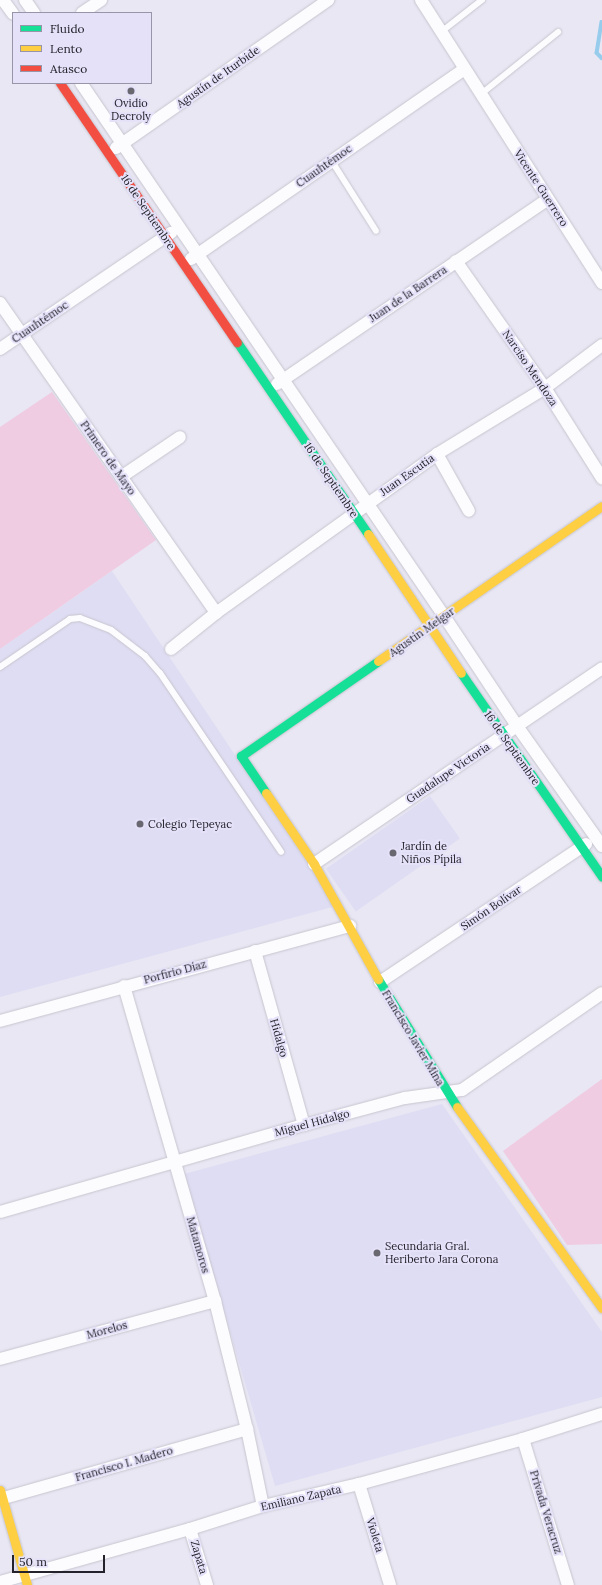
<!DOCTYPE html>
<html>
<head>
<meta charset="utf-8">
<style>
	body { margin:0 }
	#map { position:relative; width:602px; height:1585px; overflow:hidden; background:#e8e7f3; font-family:Lora,serif }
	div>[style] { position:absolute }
	.built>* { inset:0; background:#dfddf3; transform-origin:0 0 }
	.green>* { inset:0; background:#efcce2 }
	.stream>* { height:3.5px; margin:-1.75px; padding:0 1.75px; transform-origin:1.75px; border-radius:1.75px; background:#98cced }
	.roads { filter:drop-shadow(0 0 1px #c7c5cf) drop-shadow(0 0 1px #c7c5cf) }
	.lane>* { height:6px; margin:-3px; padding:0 3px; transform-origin:3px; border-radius:3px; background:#fcfbfd }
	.street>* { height:12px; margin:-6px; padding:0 6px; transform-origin:6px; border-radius:6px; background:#fcfbfd }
	.fast>* { height:9px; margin:-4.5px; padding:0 4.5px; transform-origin:4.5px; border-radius:4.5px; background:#16e098 }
	.slow>* { height:9px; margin:-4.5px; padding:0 4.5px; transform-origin:4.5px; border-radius:4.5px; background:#ffcf43 }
	.jam>* { height:9px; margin:-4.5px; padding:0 4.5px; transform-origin:4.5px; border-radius:4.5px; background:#f24e42 }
	.dots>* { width:11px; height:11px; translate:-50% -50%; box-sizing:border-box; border:2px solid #e4e1f9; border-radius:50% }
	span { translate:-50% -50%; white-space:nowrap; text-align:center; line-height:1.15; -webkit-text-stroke:4px #e4e1f9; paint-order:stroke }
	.street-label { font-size:11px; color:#24232b }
	.poi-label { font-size:11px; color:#24232b }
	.left { translate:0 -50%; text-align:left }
	.legend { position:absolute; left:12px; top:12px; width:140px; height:72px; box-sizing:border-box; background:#e4e1f9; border:1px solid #9795a7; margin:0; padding:5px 7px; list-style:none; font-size:12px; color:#24232b }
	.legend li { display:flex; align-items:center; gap:8px; height:20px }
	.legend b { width:20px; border:1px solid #9795a7 }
	.scale { position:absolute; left:12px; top:1555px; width:93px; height:18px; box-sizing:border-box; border:2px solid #24232b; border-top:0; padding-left:5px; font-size:12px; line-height:14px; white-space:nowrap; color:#24232b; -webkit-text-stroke:3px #e4e1f9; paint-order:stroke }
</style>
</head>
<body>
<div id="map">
	<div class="built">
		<i style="clip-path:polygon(112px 571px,336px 906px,0 997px,0 649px)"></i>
		<i style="left:430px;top:796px;width:52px;height:127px;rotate:55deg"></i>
		<i style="clip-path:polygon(442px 1104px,602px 1332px,602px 1397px,275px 1486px,184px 1174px)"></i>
	</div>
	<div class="green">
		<i style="clip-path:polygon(52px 392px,156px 540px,0 649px,0 427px)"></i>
		<i style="clip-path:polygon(602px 1079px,602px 1244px,567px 1245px,503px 1151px)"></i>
	</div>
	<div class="stream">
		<i style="left:602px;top:22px;width:31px;rotate:99deg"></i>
		<i style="left:597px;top:53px;width:7px;rotate:45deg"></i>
	</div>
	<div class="roads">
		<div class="lane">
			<i style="left:441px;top:32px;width:52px;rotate:-38deg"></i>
			<i style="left:481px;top:94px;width:99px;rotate:-38.8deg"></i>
			<i style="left:331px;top:160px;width:84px;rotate:57.6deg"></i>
			<i style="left:0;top:667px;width:85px;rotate:-34.4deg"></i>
			<i style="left:70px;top:619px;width:10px;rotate:-6deg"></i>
			<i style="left:80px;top:618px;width:33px;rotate:21deg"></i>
			<i style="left:111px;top:630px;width:43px;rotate:37.4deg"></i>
			<i style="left:145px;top:656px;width:23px;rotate:49deg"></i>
			<i style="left:160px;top:673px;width:216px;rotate:55.9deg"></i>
		</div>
		<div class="street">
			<i style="left:3px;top:0;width:17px;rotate:54deg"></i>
			<i style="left:25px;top:0;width:16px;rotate:55deg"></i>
			<i style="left:421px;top:0;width:336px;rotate:57.4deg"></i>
			<i style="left:82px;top:13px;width:23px;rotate:-34deg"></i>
			<i style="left:81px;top:83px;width:645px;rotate:55.74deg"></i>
			<i style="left:444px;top:616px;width:132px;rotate:56.4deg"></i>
			<i style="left:517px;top:726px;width:147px;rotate:54.7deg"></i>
			<i style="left:116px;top:148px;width:259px;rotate:-34.9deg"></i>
			<i style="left:191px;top:259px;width:333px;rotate:-34.8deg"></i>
			<i style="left:456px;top:261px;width:155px;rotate:55deg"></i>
			<i style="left:545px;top:388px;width:107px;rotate:57.7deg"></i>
			<i style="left:0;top:303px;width:378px;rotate:55.1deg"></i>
			<i style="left:0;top:349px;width:207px;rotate:-34.2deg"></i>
			<i style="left:277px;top:384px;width:328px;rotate:-34.3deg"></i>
			<i style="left:437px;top:454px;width:65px;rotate:60.7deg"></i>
			<i style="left:121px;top:477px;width:71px;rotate:-34.1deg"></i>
			<i style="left:171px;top:649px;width:58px;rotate:-38.7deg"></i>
			<i style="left:216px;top:613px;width:272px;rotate:-35.7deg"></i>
			<i style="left:437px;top:454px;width:127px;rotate:-31.4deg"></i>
			<i style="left:545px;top:388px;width:71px;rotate:-37deg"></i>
			<i style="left:314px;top:864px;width:348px;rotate:-34.2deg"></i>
			<i style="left:255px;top:951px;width:181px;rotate:74.3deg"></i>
			<i style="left:380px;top:982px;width:248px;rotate:-33.8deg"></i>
			<i style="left:124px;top:986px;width:328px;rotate:73.9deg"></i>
			<i style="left:215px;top:1301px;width:132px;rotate:76deg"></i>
			<i style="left:247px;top:1429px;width:79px;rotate:78.3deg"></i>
			<i style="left:0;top:1021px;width:363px;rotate:-15.2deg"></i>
			<i style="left:0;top:1212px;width:316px;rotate:-16deg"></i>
			<i style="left:304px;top:1125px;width:105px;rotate:-15deg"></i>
			<i style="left:405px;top:1098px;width:58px;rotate:-8deg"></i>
			<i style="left:462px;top:1090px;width:170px;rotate:-34.7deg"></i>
			<i style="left:0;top:1359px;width:223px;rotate:-15.1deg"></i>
			<i style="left:523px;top:1439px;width:153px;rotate:72.9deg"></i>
			<i style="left:359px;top:1484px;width:106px;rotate:72.9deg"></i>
			<i style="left:0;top:1499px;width:257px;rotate:-15.8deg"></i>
			<i style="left:190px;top:1529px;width:59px;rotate:73.1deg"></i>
			<i style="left:0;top:1582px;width:197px;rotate:-15.6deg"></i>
			<i style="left:190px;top:1529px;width:77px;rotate:-17.5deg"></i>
			<i style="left:263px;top:1506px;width:98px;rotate:-12.9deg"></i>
			<i style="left:359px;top:1484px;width:170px;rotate:-15.3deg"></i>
			<i style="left:523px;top:1439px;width:83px;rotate:-17.6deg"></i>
		</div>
		<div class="fast">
			<i style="left:237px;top:342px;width:232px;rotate:55.7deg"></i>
			<i style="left:461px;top:673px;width:248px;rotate:55.3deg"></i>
			<i style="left:266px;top:793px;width:45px;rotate:-124deg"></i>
			<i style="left:241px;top:756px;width:167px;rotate:-34.7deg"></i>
			<i style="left:378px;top:979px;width:150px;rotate:58.3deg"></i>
		</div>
		<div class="slow">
			<i style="left:368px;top:534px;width:167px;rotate:56.2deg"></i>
			<i style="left:378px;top:661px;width:272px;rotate:-34.7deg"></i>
			<i style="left:266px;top:793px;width:86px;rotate:55.9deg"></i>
			<i style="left:314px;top:864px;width:132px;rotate:60.9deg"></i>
			<i style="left:457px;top:1107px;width:248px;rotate:54.2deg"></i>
			<i style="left:0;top:1490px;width:99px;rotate:74.1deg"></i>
		</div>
		<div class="jam">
			<i style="left:60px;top:83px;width:314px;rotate:55.7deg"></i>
		</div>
	</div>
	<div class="dots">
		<i style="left:131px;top:91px;background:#696871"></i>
		<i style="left:140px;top:824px;background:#696871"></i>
		<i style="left:393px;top:853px;background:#696871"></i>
		<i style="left:377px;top:1253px;background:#696871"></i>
	</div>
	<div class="street-label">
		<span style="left:218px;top:77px;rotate:-35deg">Agustín de Iturbide</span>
		<span style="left:324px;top:166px;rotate:-35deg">Cuauhtémoc</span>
		<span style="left:541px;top:188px;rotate:57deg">Vicente Guerrero</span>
		<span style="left:148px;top:212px;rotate:56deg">16 de Septiembre</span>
		<span style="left:408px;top:294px;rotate:-34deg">Juan de la Barrera</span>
		<span style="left:40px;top:322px;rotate:-34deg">Cuauhtémoc</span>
		<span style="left:530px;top:368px;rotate:56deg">Narciso Mendoza</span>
		<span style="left:108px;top:458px;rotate:55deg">Primero de Mayo</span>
		<span style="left:407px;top:475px;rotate:-35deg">Juan Escutia</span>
		<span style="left:331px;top:480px;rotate:56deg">16 de Septiembre</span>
		<span style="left:422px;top:632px;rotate:-35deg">Agustín Melgar</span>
		<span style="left:512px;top:748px;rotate:55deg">16 de Septiembre</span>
		<span style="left:448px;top:773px;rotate:-34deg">Guadalupe Victoria</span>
		<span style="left:491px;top:908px;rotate:-34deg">Simón Bolívar</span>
		<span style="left:175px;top:972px;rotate:-15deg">Porfirio Díaz</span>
		<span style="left:279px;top:1038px;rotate:74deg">Hidalgo</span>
		<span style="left:413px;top:1038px;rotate:59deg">Francisco Javier Mina</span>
		<span style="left:312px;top:1123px;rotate:-15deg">Miguel Hidalgo</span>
		<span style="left:198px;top:1245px;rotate:74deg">Matamoros</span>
		<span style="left:107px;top:1330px;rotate:-15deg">Morelos</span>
		<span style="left:124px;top:1464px;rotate:-16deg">Francisco I. Madero</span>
		<span style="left:301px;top:1498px;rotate:-13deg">Emiliano Zapata</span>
		<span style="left:546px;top:1512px;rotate:73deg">Privada Veracruz</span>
		<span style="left:375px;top:1535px;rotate:73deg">Violeta</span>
		<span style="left:199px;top:1557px;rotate:73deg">Zapata</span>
	</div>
	<div class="poi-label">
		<span style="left:131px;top:110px">Ovidio<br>Decroly</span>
		<span class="left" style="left:148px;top:824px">Colegio Tepeyac</span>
		<span class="left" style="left:401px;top:853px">Jardín de<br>Niños Pípila</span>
		<span class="left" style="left:385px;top:1253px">Secundaria Gral.<br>Heriberto Jara Corona</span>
	</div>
	<ul class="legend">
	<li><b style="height:5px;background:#16e098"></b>Fluido</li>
	<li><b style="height:5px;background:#ffcf43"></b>Lento</li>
	<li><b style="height:5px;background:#f24e42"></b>Atasco</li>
	</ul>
	<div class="scale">50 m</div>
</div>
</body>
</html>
